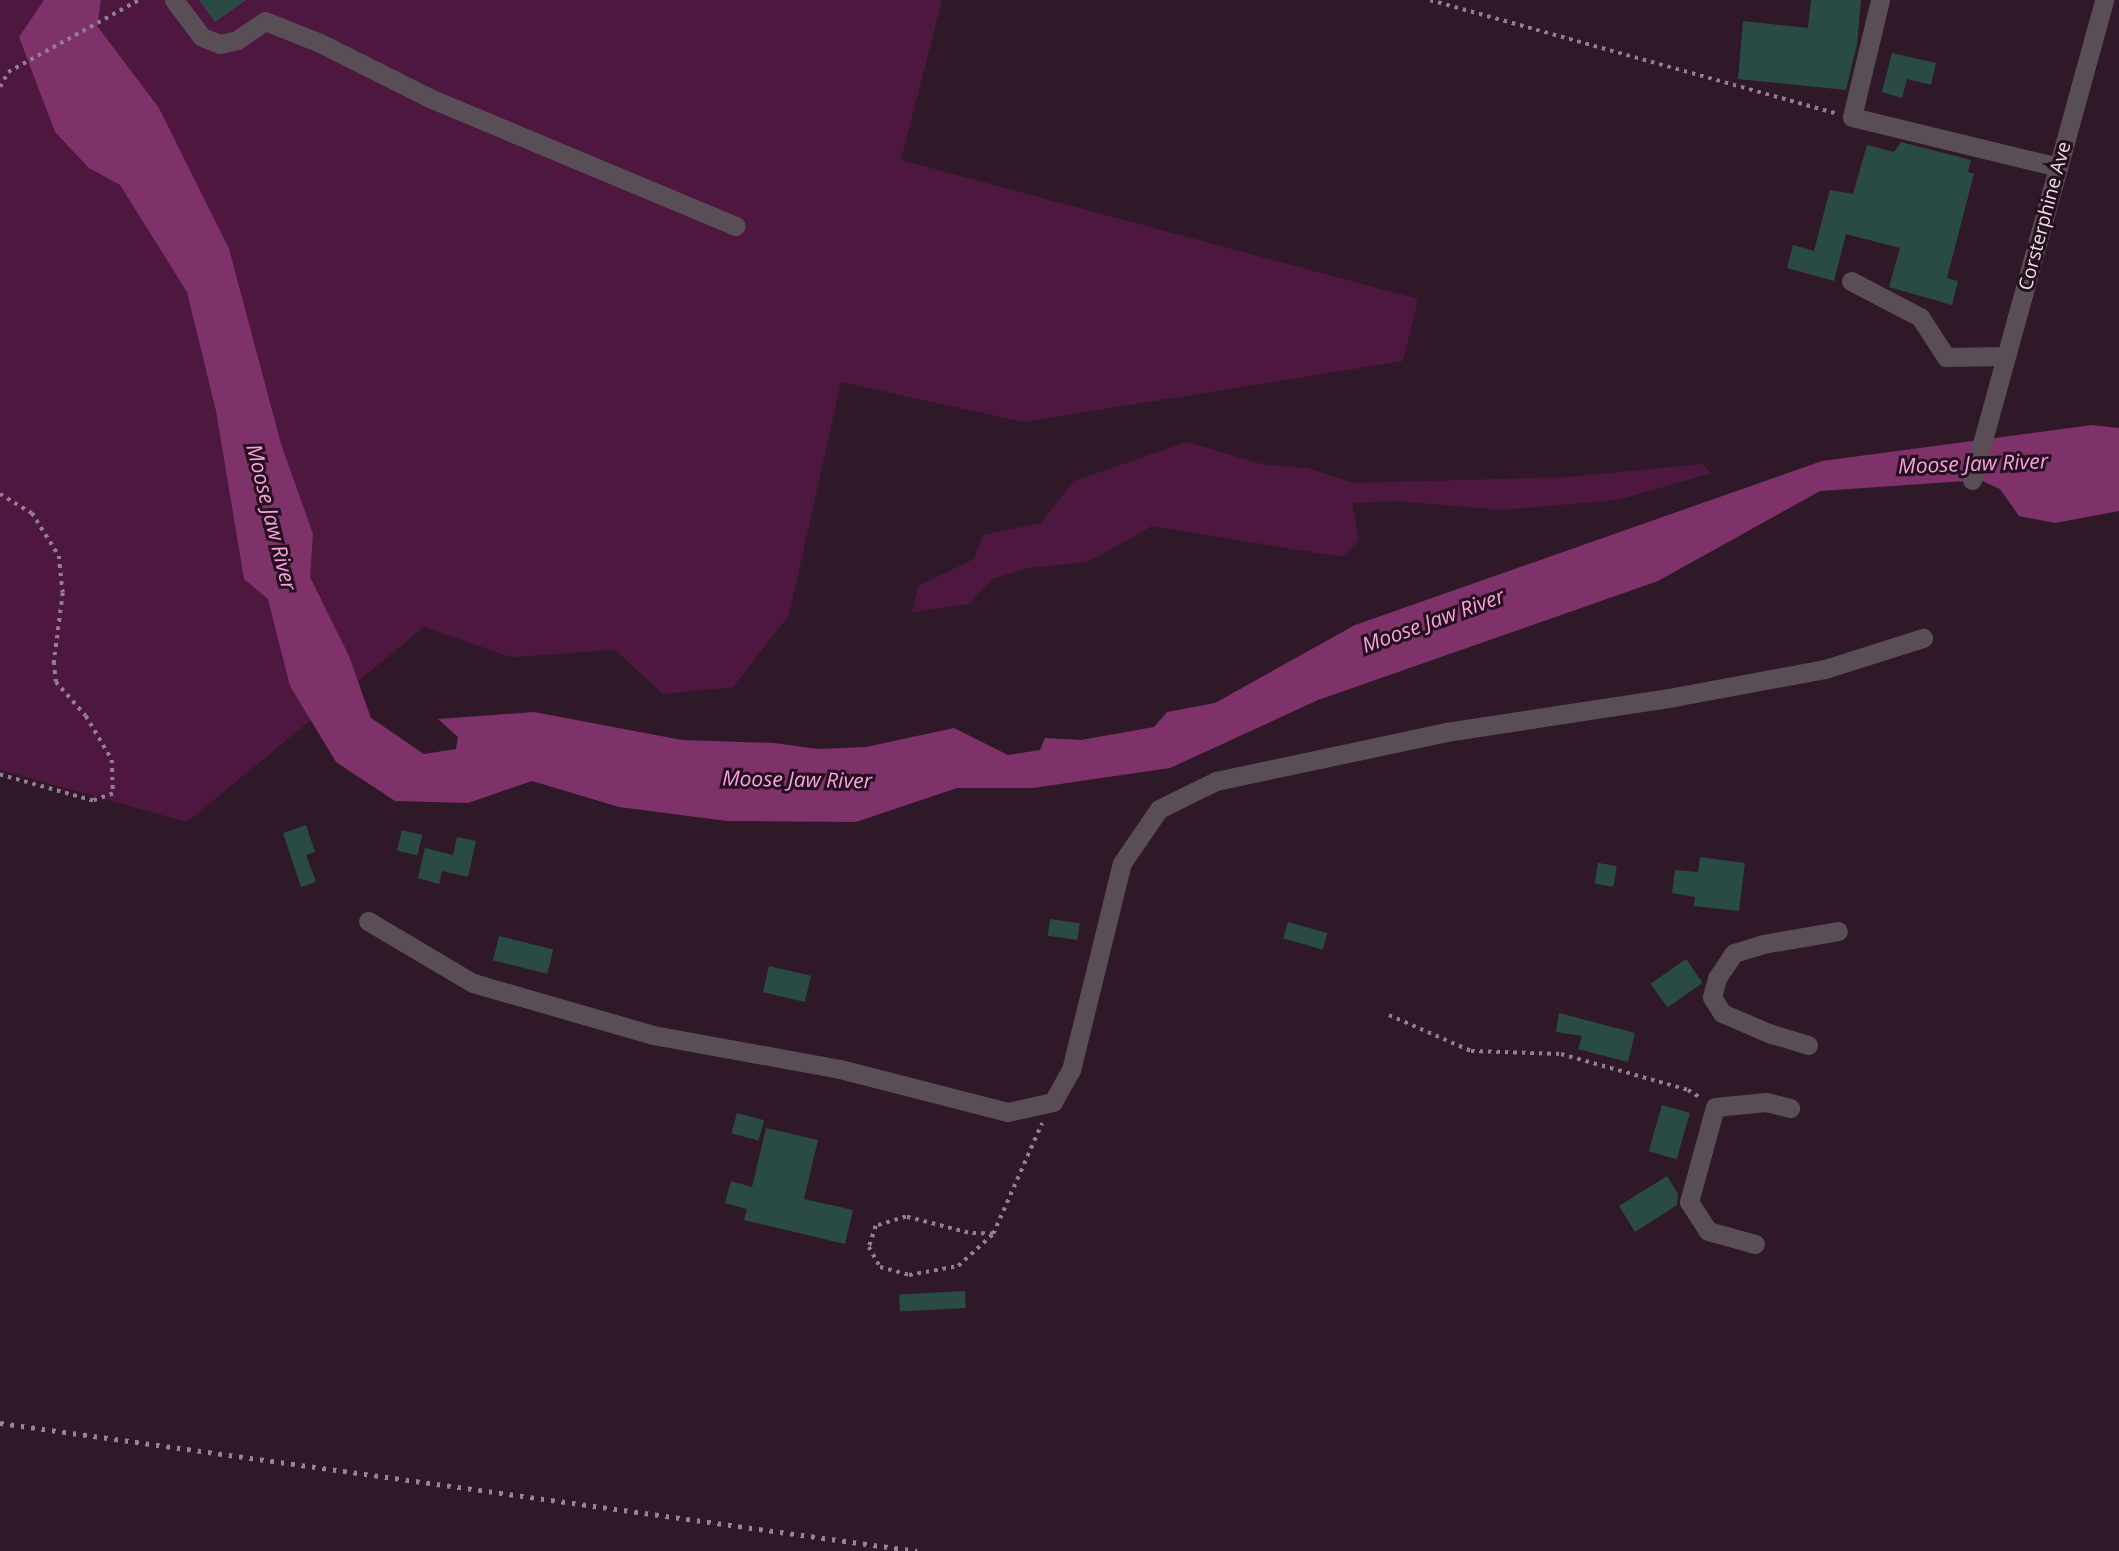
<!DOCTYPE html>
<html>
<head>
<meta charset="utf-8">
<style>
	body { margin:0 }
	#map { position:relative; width:2119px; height:1551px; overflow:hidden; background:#2f1928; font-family:"Open Sans",sans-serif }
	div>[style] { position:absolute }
	.green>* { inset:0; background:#4e173f }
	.water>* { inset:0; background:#7f3169 }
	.building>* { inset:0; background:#2a4b44; transform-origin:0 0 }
	.path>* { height:3.5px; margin-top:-1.75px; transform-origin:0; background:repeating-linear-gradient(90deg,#93808d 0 3.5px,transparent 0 8.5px) }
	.minor>* { height:19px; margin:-9.5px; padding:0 9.5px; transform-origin:9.5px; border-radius:9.5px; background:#594e55 }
	.rail>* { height:5px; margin-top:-2.5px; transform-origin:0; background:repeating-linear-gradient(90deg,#988591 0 3.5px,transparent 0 10.5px) }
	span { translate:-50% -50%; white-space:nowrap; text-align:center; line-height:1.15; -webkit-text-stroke:6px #24101e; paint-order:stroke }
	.street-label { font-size:19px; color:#efdfe9 }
	.water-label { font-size:21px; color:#faa2dd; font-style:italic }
</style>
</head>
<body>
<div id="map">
	<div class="green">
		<i style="clip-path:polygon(0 0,942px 0,901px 160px,1418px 299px,1403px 361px,1024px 422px,841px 382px,789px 615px,733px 687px,663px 694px,615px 650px,511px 657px,424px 627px,187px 822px,0 770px)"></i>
		<i style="clip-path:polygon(1187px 442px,1265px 465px,1307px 468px,1354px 483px,1568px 477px,1703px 464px,1711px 473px,1618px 500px,1501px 510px,1398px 501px,1352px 503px,1359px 540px,1342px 557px,1152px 526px,1088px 562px,1028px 568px,992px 579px,969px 604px,912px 612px,918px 586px,974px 559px,983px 535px,1041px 523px,1074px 481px)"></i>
	</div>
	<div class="water">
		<i style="clip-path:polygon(44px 0,101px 0,97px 26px,159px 108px,229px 249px,281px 444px,313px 534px,310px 577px,349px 656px,371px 718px,424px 754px,456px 749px,458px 737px,438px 719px,534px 712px,682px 740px,774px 743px,818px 749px,866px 747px,954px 728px,1008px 755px,1040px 750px,1045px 738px,1081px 740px,1154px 727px,1167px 712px,1215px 703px,1355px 625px,1822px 461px,2092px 425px,2119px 428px,2119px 511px,2055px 523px,2019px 516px,2000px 489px,1980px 480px,1820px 491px,1658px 581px,1318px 700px,1170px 768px,1033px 788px,957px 788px,856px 822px,727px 821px,619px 807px,532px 781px,468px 803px,395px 801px,336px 762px,290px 686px,268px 599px,244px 579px,216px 411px,187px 292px,120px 185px,89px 168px,55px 132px,19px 37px)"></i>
	</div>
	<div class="building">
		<i style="clip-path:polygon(199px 0,246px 0,215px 22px)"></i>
		<i style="clip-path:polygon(1811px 0,1861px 0,1857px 44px,1846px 90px,1738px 79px,1743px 21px,1808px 28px)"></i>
		<i style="clip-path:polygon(1892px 53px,1936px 63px,1931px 85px,1907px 79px,1902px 98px,1882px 92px)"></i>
		<i style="clip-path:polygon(1901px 142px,1971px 160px,1968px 172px,1974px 174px,1947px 278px,1958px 281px,1952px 305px,1889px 287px,1900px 248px,1846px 234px,1834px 281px,1787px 268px,1793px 245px,1814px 251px,1830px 190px,1853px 194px,1867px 145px,1894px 152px)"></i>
		<i style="clip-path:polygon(306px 825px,315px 852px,306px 855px,316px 882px,301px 887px,283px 833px)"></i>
		<i style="left:402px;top:830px;width:21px;height:21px;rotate:14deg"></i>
		<i style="clip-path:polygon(457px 837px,476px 841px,468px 877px,442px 871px,439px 884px,418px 878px,425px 848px,453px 855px)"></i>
		<i style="clip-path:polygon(1700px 857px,1745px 863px,1739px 911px,1694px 906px,1695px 897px,1672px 893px,1675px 870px,1698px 872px)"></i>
		<i style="left:1598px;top:863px;width:19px;height:21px;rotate:9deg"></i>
		<i style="left:1050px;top:919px;width:30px;height:17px;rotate:8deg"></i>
		<i style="left:1288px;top:922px;width:41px;height:17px;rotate:16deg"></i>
		<i style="left:499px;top:936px;width:56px;height:25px;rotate:14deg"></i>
		<i style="left:1686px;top:959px;width:29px;height:43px;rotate:55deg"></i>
		<i style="left:769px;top:966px;width:43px;height:27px;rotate:13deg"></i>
		<i style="clip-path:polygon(1559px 1013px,1635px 1033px,1628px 1062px,1578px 1049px,1582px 1036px,1556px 1032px)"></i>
		<i style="left:1662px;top:1105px;width:29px;height:48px;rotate:16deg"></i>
		<i style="left:737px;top:1113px;width:28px;height:21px;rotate:15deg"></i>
		<i style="clip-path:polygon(766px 1128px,818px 1140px,804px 1199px,853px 1210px,845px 1244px,744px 1220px,747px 1209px,725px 1203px,731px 1181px,752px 1187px)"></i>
		<i style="clip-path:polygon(1667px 1176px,1678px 1194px,1677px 1205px,1635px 1232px,1619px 1206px)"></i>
		<i style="left:965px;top:1291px;width:17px;height:66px;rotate:87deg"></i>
	</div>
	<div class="path">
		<i style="left:1430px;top:0;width:421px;rotate:15.6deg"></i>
		<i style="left:0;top:87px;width:17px;rotate:-62deg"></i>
		<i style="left:8px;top:72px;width:149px;rotate:-28.8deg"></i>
		<i style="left:0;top:494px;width:37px;rotate:31deg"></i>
		<i style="left:32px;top:513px;width:51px;rotate:57.9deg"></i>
		<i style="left:59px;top:556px;width:37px;rotate:84deg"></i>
		<i style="left:63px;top:593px;width:70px;rotate:97.4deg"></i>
		<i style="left:54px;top:662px;width:20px;rotate:84deg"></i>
		<i style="left:56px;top:682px;width:45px;rotate:48.6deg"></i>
		<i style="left:86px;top:716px;width:51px;rotate:59.4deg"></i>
		<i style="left:112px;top:760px;width:34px;rotate:88deg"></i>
		<i style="left:113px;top:794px;width:21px;rotate:161deg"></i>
		<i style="left:93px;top:801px;width:97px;rotate:-164.4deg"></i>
		<i style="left:1389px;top:1015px;width:90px;rotate:23.7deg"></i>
		<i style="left:1471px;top:1051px;width:90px;rotate:1.9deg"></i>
		<i style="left:1561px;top:1054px;width:132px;rotate:15.8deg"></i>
		<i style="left:1688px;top:1090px;width:15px;rotate:32deg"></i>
		<i style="left:993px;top:1234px;width:25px;rotate:-178deg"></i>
		<i style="left:968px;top:1233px;width:64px;rotate:-165.5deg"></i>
		<i style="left:906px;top:1217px;width:31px;rotate:163deg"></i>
		<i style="left:876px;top:1226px;width:22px;rotate:108deg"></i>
		<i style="left:869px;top:1247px;width:23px;rotate:61deg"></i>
		<i style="left:880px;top:1267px;width:30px;rotate:15deg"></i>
		<i style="left:909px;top:1275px;width:50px;rotate:-10.4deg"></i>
		<i style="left:958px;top:1266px;width:47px;rotate:-42.4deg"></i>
		<i style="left:993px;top:1234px;width:121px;rotate:-66.2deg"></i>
	</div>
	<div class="minor">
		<i style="left:174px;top:0;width:46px;rotate:52.9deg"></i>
		<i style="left:202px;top:37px;width:19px;rotate:21deg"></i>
		<i style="left:220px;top:44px;width:17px;rotate:-13deg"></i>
		<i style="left:237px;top:40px;width:34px;rotate:-34deg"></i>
		<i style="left:265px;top:21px;width:59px;rotate:21.8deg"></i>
		<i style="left:320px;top:43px;width:125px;rotate:26.6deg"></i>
		<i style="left:432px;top:99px;width:329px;rotate:22.7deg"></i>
		<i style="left:1880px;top:0;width:120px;rotate:103.5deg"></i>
		<i style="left:1852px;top:117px;width:212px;rotate:13.6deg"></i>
		<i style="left:1851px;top:281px;width:78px;rotate:27.6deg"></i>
		<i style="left:1920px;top:317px;width:48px;rotate:57deg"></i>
		<i style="left:1946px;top:357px;width:60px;rotate:-1deg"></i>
		<i style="left:1972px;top:480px;width:498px;rotate:-74.6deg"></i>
		<i style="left:368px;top:921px;width:122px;rotate:30.6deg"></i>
		<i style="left:473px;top:983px;width:187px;rotate:16.1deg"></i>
		<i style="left:653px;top:1035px;width:190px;rotate:10.3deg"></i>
		<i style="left:840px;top:1069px;width:173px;rotate:14.4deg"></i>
		<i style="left:1008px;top:1112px;width:46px;rotate:-12.5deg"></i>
		<i style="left:1053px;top:1102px;width:37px;rotate:-61deg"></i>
		<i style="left:1071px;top:1070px;width:213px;rotate:-76.2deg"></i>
		<i style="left:1122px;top:863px;width:65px;rotate:-55.6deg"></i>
		<i style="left:1159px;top:809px;width:64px;rotate:-26.2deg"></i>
		<i style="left:1216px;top:781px;width:235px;rotate:-12deg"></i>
		<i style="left:1446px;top:732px;width:231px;rotate:-8.7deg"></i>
		<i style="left:1674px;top:697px;width:154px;rotate:-10.5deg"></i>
		<i style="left:1825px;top:669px;width:103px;rotate:-17.6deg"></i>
		<i style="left:1808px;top:1045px;width:39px;rotate:-163deg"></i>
		<i style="left:1771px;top:1034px;width:53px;rotate:-156.8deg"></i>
		<i style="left:1722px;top:1013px;width:19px;rotate:-122deg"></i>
		<i style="left:1712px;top:997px;width:20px;rotate:-75deg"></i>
		<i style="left:1717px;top:978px;width:30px;rotate:-56deg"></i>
		<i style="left:1734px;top:953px;width:30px;rotate:-17deg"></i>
		<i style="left:1763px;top:944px;width:76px;rotate:-9.8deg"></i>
		<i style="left:1755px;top:1244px;width:49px;rotate:-164.5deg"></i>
		<i style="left:1708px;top:1231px;width:35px;rotate:-123deg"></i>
		<i style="left:1689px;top:1202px;width:98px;rotate:-74.7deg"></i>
		<i style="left:1715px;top:1107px;width:51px;rotate:-5.6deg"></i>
		<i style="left:1766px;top:1102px;width:25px;rotate:14deg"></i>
	</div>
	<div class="rail">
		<i style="left:0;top:1423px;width:926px;rotate:7.95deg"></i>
	</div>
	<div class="street-label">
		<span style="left:2045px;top:216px;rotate:-75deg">Corsterphine Ave</span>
	</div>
	<div class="water-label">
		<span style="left:1973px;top:463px;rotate:-2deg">Moose Jaw River</span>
		<span style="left:272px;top:517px;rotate:76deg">Moose Jaw River</span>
		<span style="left:1433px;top:620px;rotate:-20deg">Moose Jaw River</span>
		<span style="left:797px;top:779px;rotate:1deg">Moose Jaw River</span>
	</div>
</div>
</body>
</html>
